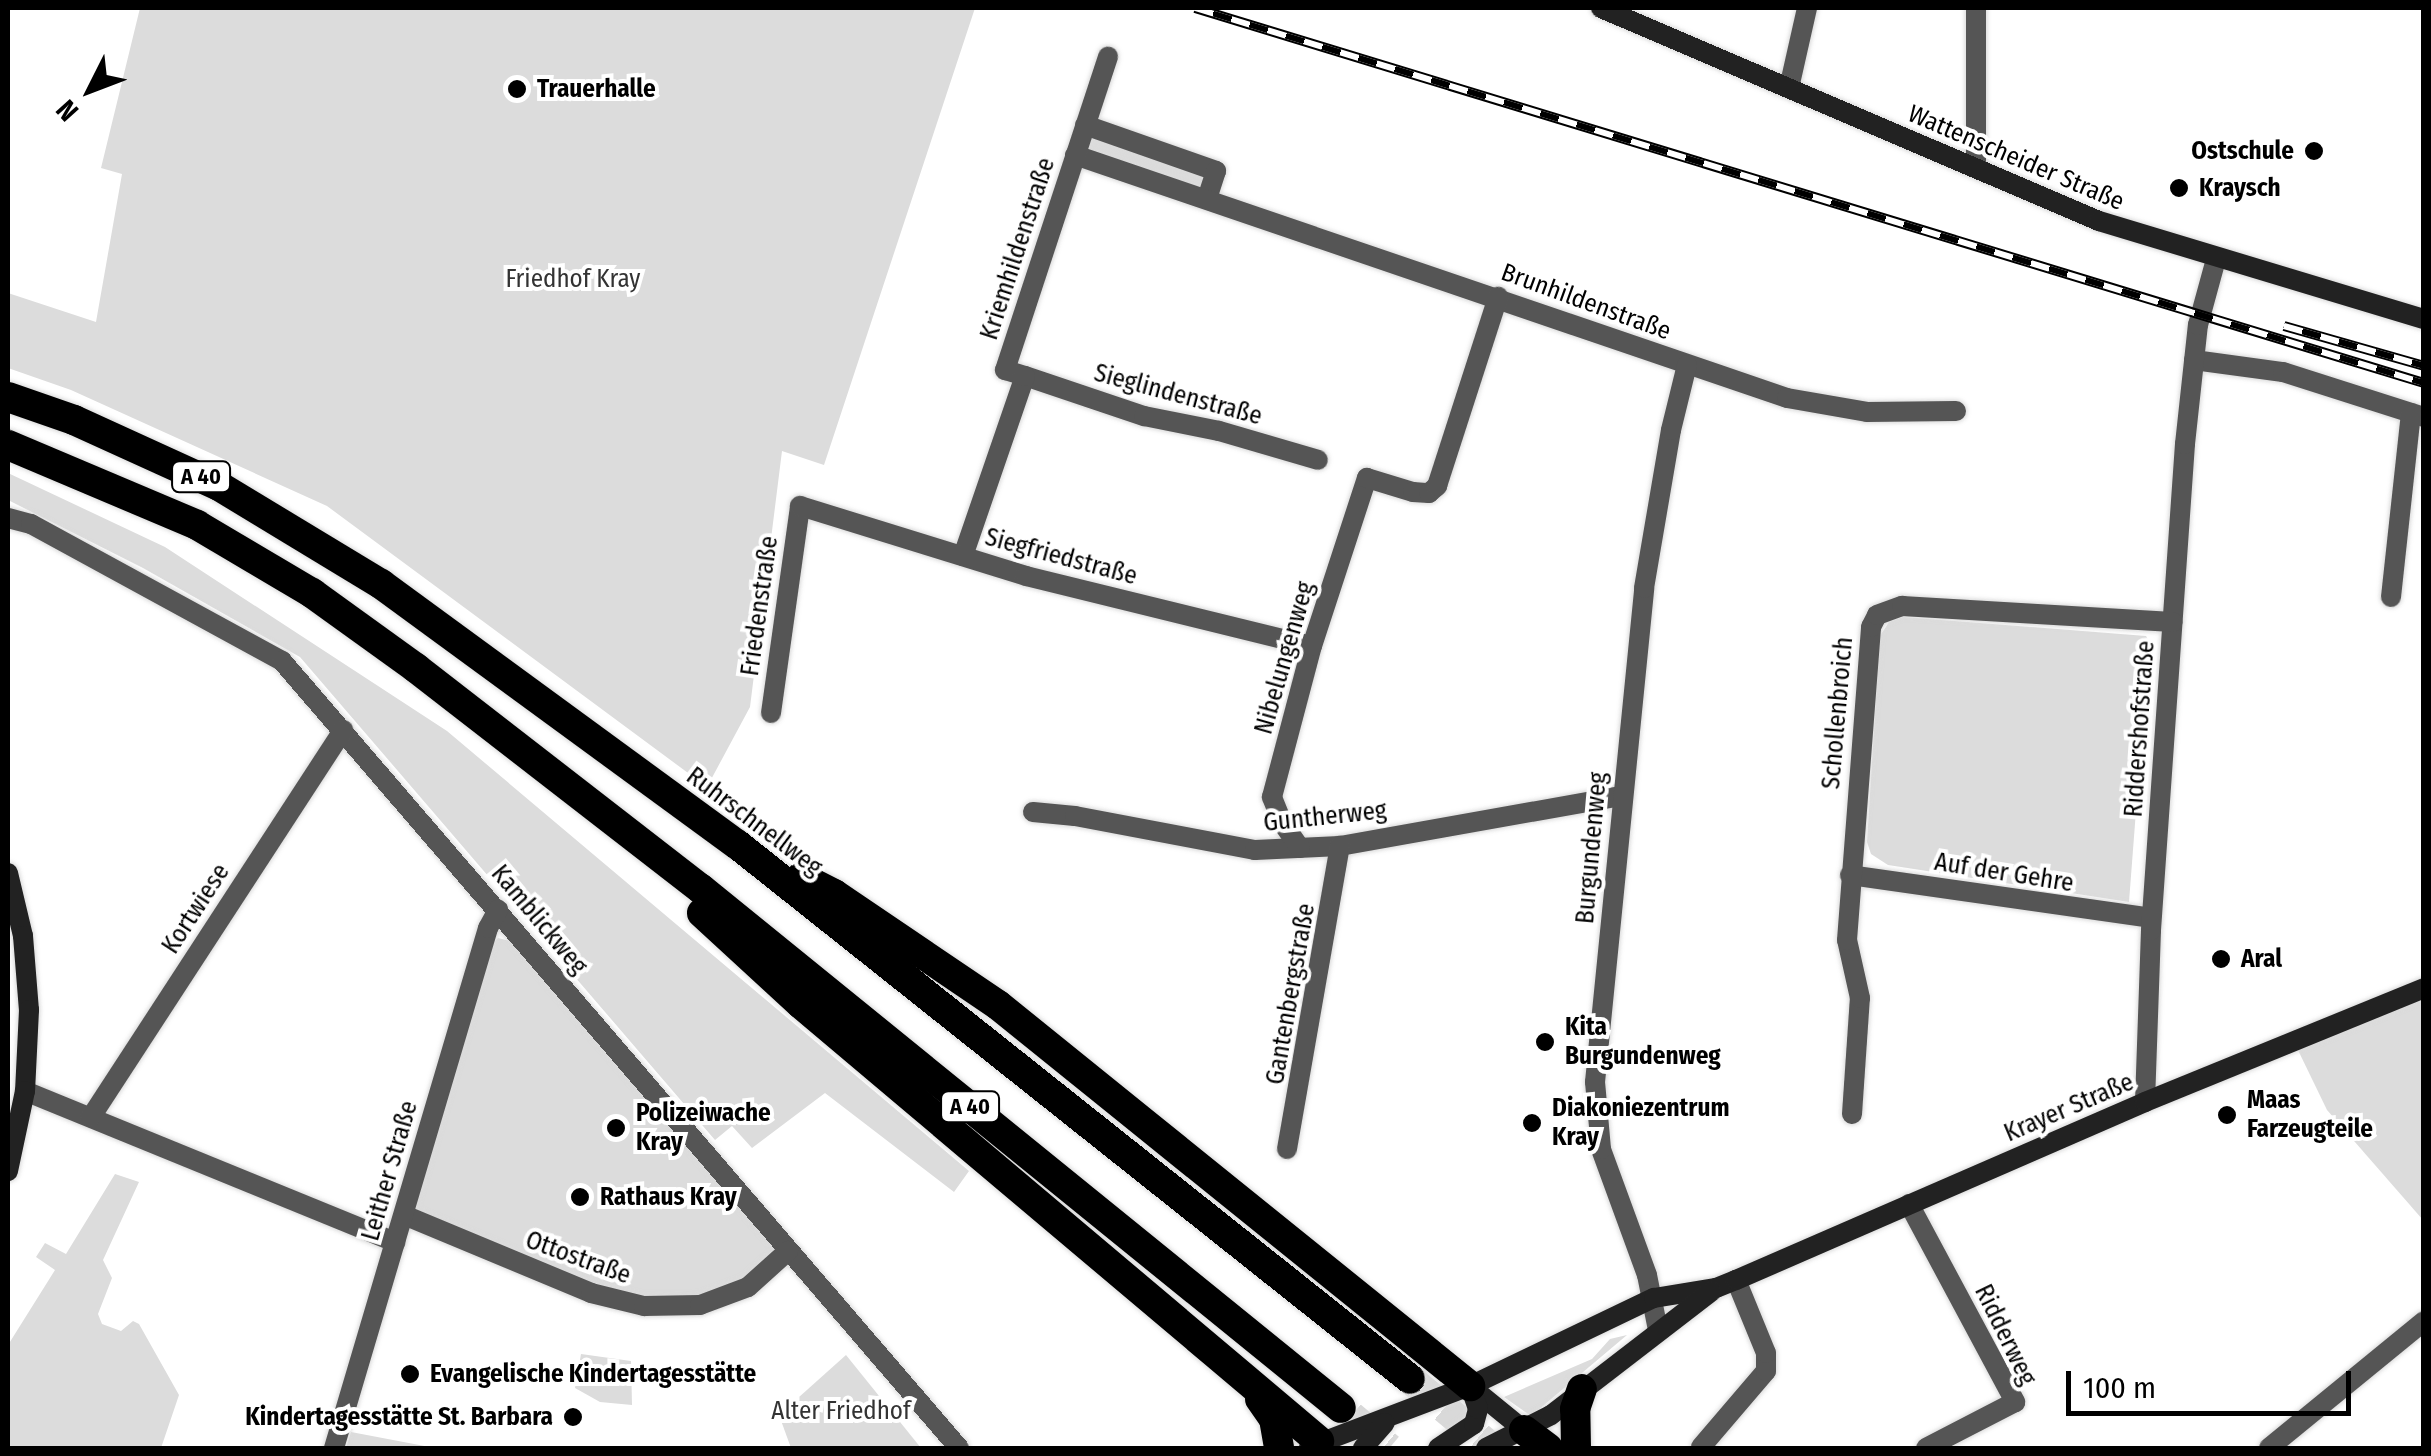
<!DOCTYPE html>
<html>
<head>
<meta charset="utf-8">
<style>
	body { margin:0 }
	#map { position:relative; width:2431px; height:1456px; overflow:hidden; background:#fff; font-family:"Fira Sans Condensed",sans-serif }
	div>[style] { position:absolute }
	.green>* { inset:0; background:#dcdcdc; transform-origin:0 0 }
	.highway-tunnel>* { height:30px; margin-top:-15px; transform-origin:0; background:repeating-linear-gradient(90deg,#d9d9d9 0 30px,transparent 0 45px) }
	.roads { filter:drop-shadow(0 0 2px #dbdbdb) drop-shadow(0 0 2px #dbdbdb) }
	.street>* { height:20px; margin:-10px; padding:0 10px; transform-origin:10px; border-radius:10px; background:#555 }
	.secondary>* { height:20px; margin:-10px; padding:0 10px; transform-origin:10px; border-radius:10px; background:#222 }
	.highway>* { height:30px; margin:-15px; padding:0 15px; transform-origin:15px; border-radius:15px; background:#000 }
	.rail>* { height:10px; margin-top:-5px; transform-origin:0; background:repeating-linear-gradient(90deg,#fff 0 19px,#000 0 38px); box-sizing:border-box; border-block:2px solid #000 }
	.dots>* { width:28px; height:28px; translate:-50% -50%; box-sizing:border-box; border:5px solid #fff; border-radius:50% }
	span { translate:-50% -50%; white-space:nowrap; text-align:center; line-height:1.15; -webkit-text-stroke:8px #fff; paint-order:stroke }
	.shield-label span { padding:2px 8px; background:#fff; border:2px solid; border-radius:8px; -webkit-text-stroke-width:0 }
	.shield-label { font-size:22px; color:#000; font-weight:700 }
	.poi-label { font-size:25px; color:#000; font-weight:700 }
	.left { translate:0 -50%; text-align:left }
	.right { translate:-100% -50%; text-align:right }
	.street-label { font-size:25px; color:#000 }
	.park-label { font-size:25px; color:#333 }
	.frame { position:absolute; inset:0; border:10px solid #000; pointer-events:none }
	.north { position:absolute; left:40px; top:40px; width:100px; height:100px; -webkit-text-stroke:8px #fff; paint-order:stroke; rotate:228deg; font-size:28px; font-weight:700; line-height:40px; text-align:center; color:#000 }
	.north::after { content:''; display:block; margin:auto; width:35px; height:45px; background:#000; clip-path:polygon(50% 0,100% 100%,50% 72%,0 100%) }
	.scale { position:absolute; left:2066px; top:1371px; width:285px; height:45px; box-sizing:border-box; border:5px solid #000; border-top:0; padding-left:12px; font-size:30px; line-height:35px; white-space:nowrap; color:#000; -webkit-text-stroke:8px #fff; paint-order:stroke }
</style>
</head>
<body>
<div id="map">
	<div class="green">
		<i style="clip-path:polygon(140px 8px,975px 8px,824px 465px,782px 451px,750px 707px,707px 787px,327px 506px,71px 390px,8px 368px,8px 293px,96px 322px,122px 174px,101px 168px)"></i>
		<i style="left:1086px;top:127px;width:135px;height:27px;rotate:20deg"></i>
		<i style="clip-path:polygon(8px 473px,165px 547px,447px 731px,969px 1171px,954px 1192px,825px 1093px,752px 1148px,732px 1126px,715px 1140px,300px 657px,143px 568px,8px 500px)"></i>
		<i style="clip-path:polygon(1903px 617px,2146px 636px,2149px 641px,2129px 902px,1888px 865px,1871px 854px,1867px 842px,1880px 636px,1889px 622px)"></i>
		<i style="clip-path:polygon(498px 938px,510px 941px,778px 1249px,744px 1279px,699px 1299px,618px 1298px,410px 1208px,488px 948px)"></i>
		<i style="clip-path:polygon(2423px 995px,2423px 1220px,2327px 1110px,2296px 1046px)"></i>
		<i style="clip-path:polygon(115px 1174px,139px 1182px,103px 1260px,112px 1278px,98px 1314px,102px 1324px,121px 1331px,133px 1321px,139px 1324px,179px 1395px,161px 1448px,13px 1448px,8px 1445px,8px 1345px,55px 1270px,36px 1257px,45px 1243px,66px 1254px)"></i>
		<i style="clip-path:polygon(1627px 1335px,1531px 1416px,1504px 1397px,1592px 1359px,1610px 1339px)"></i>
		<i style="clip-path:polygon(581px 1354px,631px 1361px,632px 1405px,600px 1402px,575px 1388px)"></i>
		<i style="clip-path:polygon(846px 1355px,921px 1448px,791px 1448px,779px 1415px)"></i>
		<i style="clip-path:polygon(351px 1432px,435px 1448px,346px 1448px)"></i>
	</div>
	<div class="highway-tunnel">
		<i style="left:1410px;top:1379px;width:107px;rotate:40.1deg"></i>
		<i style="left:1351px;top:1416px;width:50px;rotate:40.1deg"></i>
	</div>
	<div class="roads">
		<div class="street">
			<i style="left:1976px;top:8px;width:160px;rotate:90deg"></i>
			<i style="left:1789px;top:88px;width:82px;rotate:-77.3deg"></i>
			<i style="left:1085px;top:125px;width:139px;rotate:19.3deg"></i>
			<i style="left:1216px;top:171px;width:28px;rotate:108deg"></i>
			<i style="left:1075px;top:155px;width:752px;rotate:18.84deg"></i>
			<i style="left:1787px;top:398px;width:81px;rotate:9.9deg"></i>
			<i style="left:1867px;top:412px;width:89px;rotate:-0.6deg"></i>
			<i style="left:2194px;top:360px;width:90px;rotate:7.7deg"></i>
			<i style="left:2283px;top:372px;width:148px;rotate:17.7deg"></i>
			<i style="left:1025px;top:376px;width:126px;rotate:18.6deg"></i>
			<i style="left:1144px;top:416px;width:76px;rotate:11.3deg"></i>
			<i style="left:1219px;top:431px;width:103px;rotate:16.3deg"></i>
			<i style="left:8px;top:518px;width:24px;rotate:15deg"></i>
			<i style="left:31px;top:524px;width:286px;rotate:28.6deg"></i>
			<i style="left:282px;top:661px;width:1038px;rotate:49.3deg"></i>
			<i style="left:963px;top:556px;width:190px;rotate:-71deg"></i>
			<i style="left:1025px;top:376px;width:21px;rotate:-163deg"></i>
			<i style="left:1005px;top:370px;width:330px;rotate:-71.8deg"></i>
			<i style="left:2391px;top:597px;width:185px;rotate:-83.8deg"></i>
			<i style="left:771px;top:713px;width:209px;rotate:-82deg"></i>
			<i style="left:800px;top:506px;width:237px;rotate:17.2deg"></i>
			<i style="left:1026px;top:576px;width:294px;rotate:13.8deg"></i>
			<i style="left:1033px;top:812px;width:42px;rotate:5.4deg"></i>
			<i style="left:1075px;top:816px;width:183px;rotate:10.7deg"></i>
			<i style="left:1255px;top:850px;width:85px;rotate:-2.7deg"></i>
			<i style="left:1340px;top:846px;width:286px;rotate:-10.1deg"></i>
			<i style="left:1300px;top:848px;width:32px;rotate:-125deg"></i>
			<i style="left:1282px;top:822px;width:27px;rotate:-112deg"></i>
			<i style="left:1272px;top:797px;width:156px;rotate:-75.2deg"></i>
			<i style="left:1312px;top:646px;width:177px;rotate:-71.9deg"></i>
			<i style="left:1367px;top:478px;width:48px;rotate:16.9deg"></i>
			<i style="left:1413px;top:492px;width:16px;rotate:4deg"></i>
			<i style="left:1429px;top:493px;width:11px;rotate:-41deg"></i>
			<i style="left:1437px;top:486px;width:199px;rotate:-72.1deg"></i>
			<i style="left:1850px;top:875px;width:304px;rotate:8.1deg"></i>
			<i style="left:25px;top:1091px;width:400px;rotate:22.2deg"></i>
			<i style="left:2145px;top:1102px;width:172px;rotate:-88deg"></i>
			<i style="left:2151px;top:930px;width:487px;rotate:-86deg"></i>
			<i style="left:2185px;top:444px;width:120px;rotate:-83.8deg"></i>
			<i style="left:2198px;top:325px;width:68px;rotate:-74.7deg"></i>
			<i style="left:1852px;top:1114px;width:116px;rotate:-86.1deg"></i>
			<i style="left:1860px;top:998px;width:59px;rotate:-102.6deg"></i>
			<i style="left:1847px;top:940px;width:314px;rotate:-85.6deg"></i>
			<i style="left:1871px;top:627px;width:13px;rotate:-63deg"></i>
			<i style="left:1877px;top:615px;width:27px;rotate:-20deg"></i>
			<i style="left:1902px;top:606px;width:271px;rotate:3.4deg"></i>
			<i style="left:91px;top:1117px;width:462px;rotate:-56.9deg"></i>
			<i style="left:1287px;top:1149px;width:308px;rotate:-80.1deg"></i>
			<i style="left:1909px;top:1204px;width:225px;rotate:61.8deg"></i>
			<i style="left:2015px;top:1402px;width:100px;rotate:152.7deg"></i>
			<i style="left:404px;top:1215px;width:203px;rotate:22.6deg"></i>
			<i style="left:591px;top:1293px;width:55px;rotate:13.8deg"></i>
			<i style="left:644px;top:1306px;width:56px;rotate:-1deg"></i>
			<i style="left:700px;top:1305px;width:51px;rotate:-20.6deg"></i>
			<i style="left:748px;top:1287px;width:54px;rotate:-42deg"></i>
			<i style="left:1658px;top:1330px;width:56px;rotate:-101.3deg"></i>
			<i style="left:1647px;top:1275px;width:134px;rotate:-110.1deg"></i>
			<i style="left:1601px;top:1149px;width:67px;rotate:-95.1deg"></i>
			<i style="left:1595px;top:1082px;width:496px;rotate:-84.3deg"></i>
			<i style="left:1644px;top:588px;width:160px;rotate:-80.3deg"></i>
			<i style="left:1671px;top:430px;width:67px;rotate:-76.2deg"></i>
			<i style="left:1701px;top:1447px;width:100px;rotate:-49.5deg"></i>
			<i style="left:1766px;top:1371px;width:18px;rotate:-90deg"></i>
			<i style="left:1766px;top:1353px;width:79px;rotate:-112.3deg"></i>
			<i style="left:334px;top:1448px;width:542px;rotate:-73.5deg"></i>
			<i style="left:488px;top:928px;width:21px;rotate:-61deg"></i>
			<i style="left:2269px;top:1448px;width:200px;rotate:-39.3deg"></i>
		</div>
		<div class="secondary">
			<i style="left:1601px;top:8px;width:542px;rotate:23.16deg"></i>
			<i style="left:2099px;top:221px;width:339px;rotate:16.8deg"></i>
			<i style="left:8px;top:873px;width:65px;rotate:76.6deg"></i>
			<i style="left:23px;top:936px;width:74px;rotate:85.4deg"></i>
			<i style="left:29px;top:1010px;width:81px;rotate:92.8deg"></i>
			<i style="left:25px;top:1091px;width:82px;rotate:102deg"></i>
			<i style="left:1471px;top:1387px;width:68px;rotate:39.1deg"></i>
			<i style="left:1309px;top:1447px;width:172px;rotate:-20.8deg"></i>
			<i style="left:1470px;top:1386px;width:204px;rotate:-25.6deg"></i>
			<i style="left:1654px;top:1298px;width:63px;rotate:-9.2deg"></i>
			<i style="left:1716px;top:1288px;width:22px;rotate:-22deg"></i>
			<i style="left:1736px;top:1280px;width:446px;rotate:-23.5deg"></i>
			<i style="left:2145px;top:1102px;width:301px;rotate:-22.2deg"></i>
			<i style="left:1363px;top:1448px;width:33px;rotate:-49deg"></i>
			<i style="left:1438px;top:1448px;width:43px;rotate:-33.7deg"></i>
			<i style="left:1474px;top:1424px;width:16px;rotate:-75deg"></i>
			<i style="left:1478px;top:1409px;width:24px;rotate:-109deg"></i>
			<i style="left:1486px;top:1448px;width:73px;rotate:-26.9deg"></i>
			<i style="left:1551px;top:1415px;width:202px;rotate:-37.6deg"></i>
		</div>
		<div class="highway">
			<i style="left:8px;top:397px;width:70px;rotate:19.2deg"></i>
			<i style="left:74px;top:420px;width:159px;rotate:24.5deg"></i>
			<i style="left:219px;top:486px;width:189px;rotate:31.2deg"></i>
			<i style="left:381px;top:584px;width:442px;rotate:36.2deg"></i>
			<i style="left:738px;top:845px;width:858px;rotate:38.47deg"></i>
			<i style="left:8px;top:445px;width:205px;rotate:22.9deg"></i>
			<i style="left:197px;top:525px;width:134px;rotate:30.6deg"></i>
			<i style="left:312px;top:593px;width:128px;rotate:35.8deg"></i>
			<i style="left:416px;top:668px;width:359px;rotate:37.8deg"></i>
			<i style="left:700px;top:888px;width:825px;rotate:39.05deg"></i>
			<i style="left:801px;top:877px;width:37px;rotate:27deg"></i>
			<i style="left:834px;top:894px;width:198px;rotate:34.1deg"></i>
			<i style="left:998px;top:1005px;width:607px;rotate:38.91deg"></i>
			<i style="left:702px;top:913px;width:134px;rotate:42.6deg"></i>
			<i style="left:801px;top:1004px;width:678px;rotate:40.15deg"></i>
			<i style="left:1260px;top:1399px;width:24px;rotate:55deg"></i>
			<i style="left:1274px;top:1419px;width:29px;rotate:80deg"></i>
			<i style="left:1524px;top:1430px;width:30px;rotate:37deg"></i>
			<i style="left:1576px;top:1448px;width:39px;rotate:-91deg"></i>
			<i style="left:1575px;top:1409px;width:21px;rotate:-71deg"></i>
		</div>
	</div>
	<div class="rail">
		<i style="left:1195px;top:8px;width:1285px;rotate:16.97deg"></i>
		<i style="left:2284px;top:326px;width:146px;rotate:15.9deg"></i>
	</div>
	<div class="dots">
		<i style="left:517px;top:89px;background:#000"></i>
		<i style="left:2314px;top:151px;background:#000"></i>
		<i style="left:2179px;top:188px;background:#000"></i>
		<i style="left:2221px;top:959px;background:#000"></i>
		<i style="left:1545px;top:1042px;background:#000"></i>
		<i style="left:2227px;top:1115px;background:#000"></i>
		<i style="left:1532px;top:1123px;background:#000"></i>
		<i style="left:616px;top:1128px;background:#000"></i>
		<i style="left:580px;top:1197px;background:#000"></i>
		<i style="left:410px;top:1374px;background:#000"></i>
		<i style="left:573px;top:1417px;background:#000"></i>
	</div>
	<div class="shield-label">
		<span style="left:201px;top:477px">A 40</span>
		<span style="left:970px;top:1107px">A 40</span>
	</div>
	<div class="poi-label">
		<span class="left" style="left:537px;top:89px">Trauerhalle</span>
		<span class="right" style="left:2294px;top:151px">Ostschule</span>
		<span class="left" style="left:2199px;top:188px">Kraysch</span>
		<span class="left" style="left:2241px;top:959px">Aral</span>
		<span class="left" style="left:1565px;top:1042px">Kita<br>Burgundenweg</span>
		<span class="left" style="left:2247px;top:1115px">Maas<br>Farzeugteile</span>
		<span class="left" style="left:1552px;top:1123px">Diakoniezentrum<br>Kray</span>
		<span class="left" style="left:636px;top:1128px">Polizeiwache<br>Kray</span>
		<span class="left" style="left:600px;top:1197px">Rathaus Kray</span>
		<span class="left" style="left:430px;top:1374px">Evangelische Kindertagesstätte</span>
		<span class="right" style="left:553px;top:1417px">Kindertagesstätte St. Barbara</span>
	</div>
	<div class="street-label">
		<span style="left:2016px;top:158px;rotate:23deg">Wattenscheider Straße</span>
		<span style="left:1018px;top:249px;rotate:-72deg">Kriemhildenstraße</span>
		<span style="left:1586px;top:302px;rotate:20deg">Brunhildenstraße</span>
		<span style="left:1178px;top:395px;rotate:15deg">Sieglindenstraße</span>
		<span style="left:1061px;top:557px;rotate:15deg">Siegfriedstraße</span>
		<span style="left:760px;top:606px;rotate:-82deg">Friedenstraße</span>
		<span style="left:1285px;top:658px;rotate:-74deg">Nibelungenweg</span>
		<span style="left:1838px;top:713px;rotate:-85deg">Schollenbroich</span>
		<span style="left:2140px;top:729px;rotate:-86deg">Riddershofstraße</span>
		<span style="left:1325px;top:817px;rotate:-6deg">Guntherweg</span>
		<span style="left:754px;top:822px;rotate:37deg">Ruhrschnellweg</span>
		<span style="left:1592px;top:848px;rotate:-85deg">Burgundenweg</span>
		<span style="left:2004px;top:873px;rotate:9deg">Auf der Gehre</span>
		<span style="left:196px;top:909px;rotate:-57deg">Kortwiese</span>
		<span style="left:539px;top:920px;rotate:50deg">Kamblickweg</span>
		<span style="left:1291px;top:994px;rotate:-80deg">Gantenbergstraße</span>
		<span style="left:2069px;top:1108px;rotate:-23deg">Krayer Straße</span>
		<span style="left:390px;top:1171px;rotate:-74deg">Leither Straße</span>
		<span style="left:578px;top:1258px;rotate:20deg">Ottostraße</span>
		<span style="left:2005px;top:1335px;rotate:64deg">Ridderweg</span>
	</div>
	<div class="park-label">
		<span style="left:573px;top:279px">Friedhof Kray</span>
		<span style="left:841px;top:1411px">Alter Friedhof</span>
	</div>
	<div class="frame"></div>
	<div class="north">N</div>
	<div class="scale">100 m</div>
</div>
</body>
</html>
